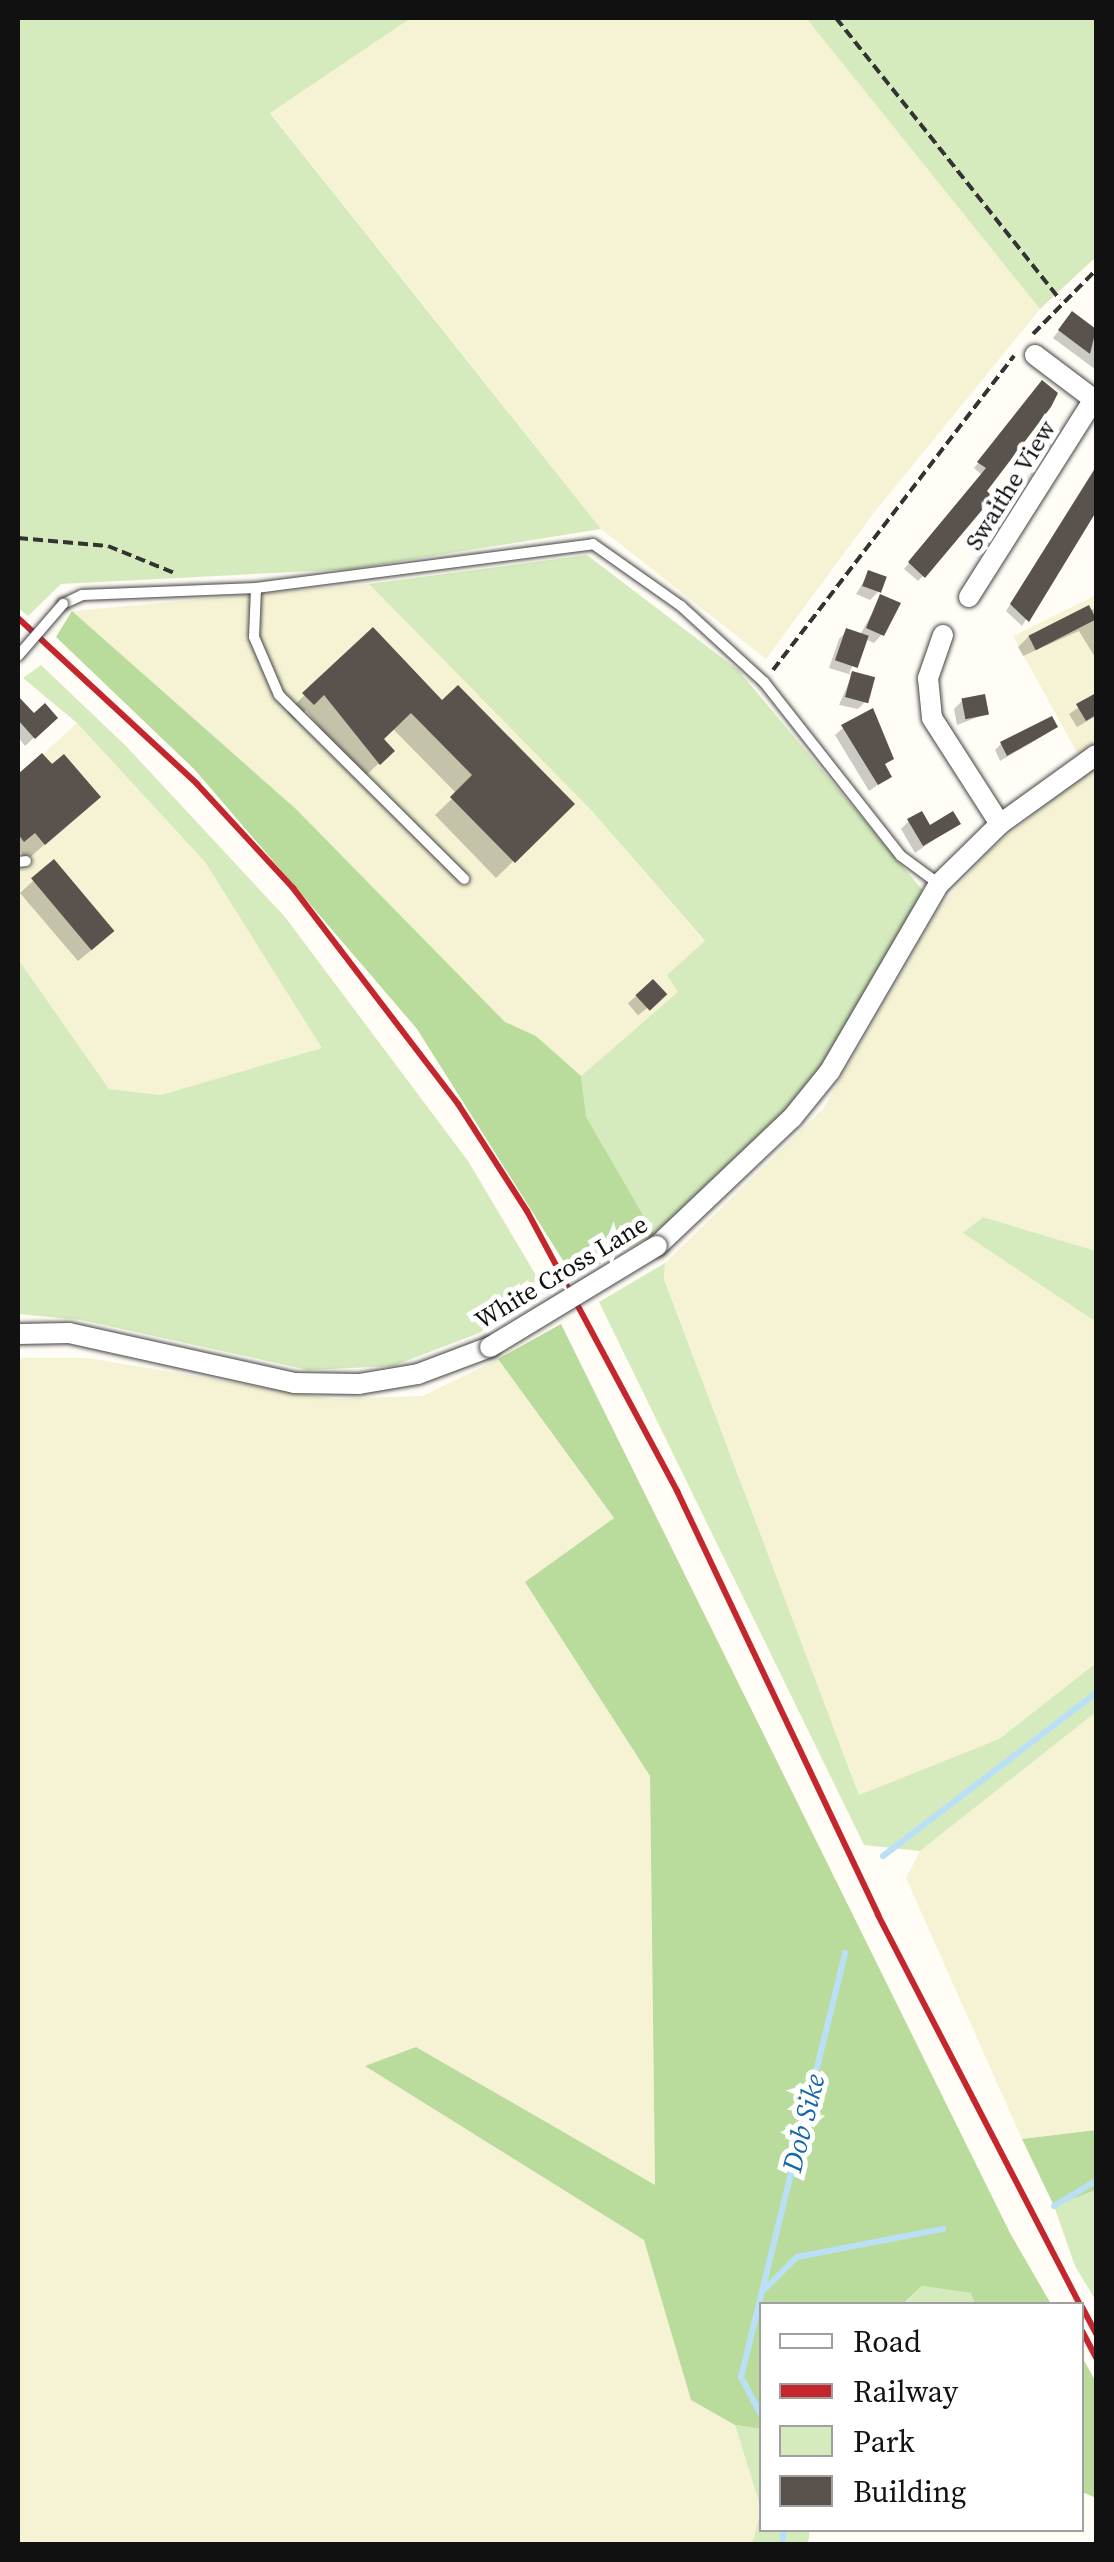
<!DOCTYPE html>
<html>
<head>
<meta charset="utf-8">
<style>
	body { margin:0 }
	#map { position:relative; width:1114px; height:2562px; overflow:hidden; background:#fffdf5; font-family:"Source Serif 4",serif }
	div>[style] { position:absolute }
	.farmland>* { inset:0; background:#f6f3d4 }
	.green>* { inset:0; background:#d5ebbd }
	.forest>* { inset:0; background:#b9dc9c }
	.shadow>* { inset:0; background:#0003; transform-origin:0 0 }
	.stream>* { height:6px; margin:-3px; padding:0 3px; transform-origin:3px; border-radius:3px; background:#b9e0f7 }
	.building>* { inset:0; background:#5a524d; transform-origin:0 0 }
	.path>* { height:4px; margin-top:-2px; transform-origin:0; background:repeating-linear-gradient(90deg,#333 0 10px,transparent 0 15px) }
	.roads { filter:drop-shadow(0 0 2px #444) drop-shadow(0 0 2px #444) }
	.service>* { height:10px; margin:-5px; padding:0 5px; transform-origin:5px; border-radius:5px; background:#fff }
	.minor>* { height:20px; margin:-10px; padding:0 10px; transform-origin:10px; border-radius:10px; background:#fff }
	.rail>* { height:6px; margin:-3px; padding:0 3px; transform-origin:3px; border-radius:3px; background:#c4262e }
	.bridges { filter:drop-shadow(0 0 2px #444) drop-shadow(0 0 2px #444) }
	.service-bridge>* { height:10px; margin:-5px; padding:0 5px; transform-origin:5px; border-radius:5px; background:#fff }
	.minor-bridge>* { height:20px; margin:-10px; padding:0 10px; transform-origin:10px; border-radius:10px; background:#fff }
	span { translate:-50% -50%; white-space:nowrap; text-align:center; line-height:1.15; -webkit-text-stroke:10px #fff; paint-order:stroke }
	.street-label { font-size:25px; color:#111 }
	.water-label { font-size:28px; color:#1768a6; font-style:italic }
	.frame { position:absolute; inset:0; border:20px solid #111; pointer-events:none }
	.legend { position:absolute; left:759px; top:2302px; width:325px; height:230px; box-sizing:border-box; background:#fff; border:2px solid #a0a0a0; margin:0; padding:12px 18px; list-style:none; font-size:30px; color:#111 }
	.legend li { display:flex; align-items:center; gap:20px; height:50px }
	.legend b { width:50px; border:2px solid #a0a0a0 }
</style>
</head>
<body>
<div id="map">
	<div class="farmland">
		<i style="clip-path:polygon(411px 18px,806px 18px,1040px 309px,873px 514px,766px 659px,601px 529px,270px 112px)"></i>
		<i style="clip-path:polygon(369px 584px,592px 811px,705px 942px,679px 992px,581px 1076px,536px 1036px,505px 1022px,296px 809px,72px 611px)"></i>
		<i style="clip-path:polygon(1096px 595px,1096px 1251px,983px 1217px,964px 1233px,1096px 1322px,1096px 1663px,999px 1739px,859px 1795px,664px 1278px,665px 1263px,823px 1109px,939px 908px,989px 851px,1087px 771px,1013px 636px)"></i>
		<i style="clip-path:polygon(77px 723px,205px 862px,323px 1048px,161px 1095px,109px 1089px,18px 959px,18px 777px)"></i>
		<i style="clip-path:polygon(18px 1358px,88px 1358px,332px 1399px,423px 1396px,498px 1359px,614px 1518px,525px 1582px,650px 1776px,655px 2186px,416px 2047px,366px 2066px,645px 2240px,691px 2400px,735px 2425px,761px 2509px,752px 2544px,18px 2544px)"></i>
		<i style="clip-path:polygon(1096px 1712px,1096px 2130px,1022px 2139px,906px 1878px,920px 1851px)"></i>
	</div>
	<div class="green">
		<i style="clip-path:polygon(18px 18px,411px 18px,270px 113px,601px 529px,352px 569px,61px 584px,28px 616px,18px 608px)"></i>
		<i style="clip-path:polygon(806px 18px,1096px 18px,1096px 257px,1040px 309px)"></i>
		<i style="clip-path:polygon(587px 555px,738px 670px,925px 893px,850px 1033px,785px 1116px,654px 1234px,585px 1117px,581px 1076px,678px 992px,667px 975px,705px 941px,592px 811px,369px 584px)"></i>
		<i style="clip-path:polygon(41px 665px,126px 746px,285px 917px,468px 1161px,546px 1292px,479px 1333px,393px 1366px,308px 1370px,81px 1320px,18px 1314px,18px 959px,109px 1089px,161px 1095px,322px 1048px,205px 862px,77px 723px,23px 678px)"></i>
		<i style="clip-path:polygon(983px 1217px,1096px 1251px,1096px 1322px,963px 1233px)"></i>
		<i style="clip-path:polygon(665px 1263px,664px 1279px,859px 1795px,999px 1739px,1096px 1663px,1096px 1712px,920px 1851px,864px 1845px,599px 1302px)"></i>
		<i style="clip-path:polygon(1096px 2190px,1096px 2301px,1075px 2266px,1054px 2206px)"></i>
		<i style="clip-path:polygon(922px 2286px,972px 2293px,975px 2304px,904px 2304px)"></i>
		<i style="clip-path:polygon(735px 2425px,761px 2429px,761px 2509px)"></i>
		<i style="clip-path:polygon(761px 2510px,762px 2530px,810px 2530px,808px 2544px,752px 2544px)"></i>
	</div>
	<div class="forest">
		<i style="clip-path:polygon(72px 611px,296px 809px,505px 1022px,536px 1036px,581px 1076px,586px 1117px,654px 1234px,574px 1278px,417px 1029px,195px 770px,56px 637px)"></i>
		<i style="clip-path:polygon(561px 1324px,1010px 2233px,1051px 2304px,975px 2304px,971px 2293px,922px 2286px,903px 2304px,762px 2304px,761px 2429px,735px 2425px,691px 2400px,644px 2240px,365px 2066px,416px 2047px,655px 2185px,650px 1776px,525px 1582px,614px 1518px,498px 1359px)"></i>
		<i style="clip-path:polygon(1096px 2130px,1096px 2190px,1054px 2206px,1022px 2139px)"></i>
		<i style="clip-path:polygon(1082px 2357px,1096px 2382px,1096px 2498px,1082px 2492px)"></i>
	</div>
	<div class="shadow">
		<i style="clip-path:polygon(1072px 314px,1096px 332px,1096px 370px,1053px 338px)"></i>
		<i style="clip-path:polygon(1037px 389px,923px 576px,918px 581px,904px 569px,982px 475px,974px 468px)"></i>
		<i style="clip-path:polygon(1096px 466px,1096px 506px,1022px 626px,1006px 611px)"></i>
		<i style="clip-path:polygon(869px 573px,878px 592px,870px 600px,856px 594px)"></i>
		<i style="clip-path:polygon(881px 597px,882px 634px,874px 643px,865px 639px,849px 673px,872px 679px,866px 701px,858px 709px,839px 705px,852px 675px,829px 668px,839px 639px,847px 631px,860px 635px)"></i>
		<i style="clip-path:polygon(1096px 608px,1096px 659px,1079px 631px,1023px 656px,1018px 647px,1029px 636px)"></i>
		<i style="clip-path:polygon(373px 630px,442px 704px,571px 804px,496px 878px,435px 815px,457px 794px,393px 729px,381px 740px,392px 751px,361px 780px,306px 710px,295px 721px,287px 712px)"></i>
		<i style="clip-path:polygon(1096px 696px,1096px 716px,1077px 727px,1069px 714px)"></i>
		<i style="clip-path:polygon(18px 699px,34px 717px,55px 718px,25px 746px,18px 737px)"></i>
		<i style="clip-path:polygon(963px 700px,986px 714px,957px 725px,954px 709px)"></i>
		<i style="clip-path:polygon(843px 728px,891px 758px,883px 766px,889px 777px,869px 791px,835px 735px)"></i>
		<i style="clip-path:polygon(1048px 733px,1000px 761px,995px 750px,1001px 744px)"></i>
		<i style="clip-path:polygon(42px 756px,98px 797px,27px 860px,18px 849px,18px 777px)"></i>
		<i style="clip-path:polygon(909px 821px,929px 828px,957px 824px,915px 853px,901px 829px)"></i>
		<i style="clip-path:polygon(54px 862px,99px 944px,78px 961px,20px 893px)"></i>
		<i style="left:653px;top:982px;width:16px;height:33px;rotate:50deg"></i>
	</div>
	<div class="stream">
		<i style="left:883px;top:1856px;width:268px;rotate:-37.4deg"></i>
		<i style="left:1054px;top:2206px;width:49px;rotate:-30.8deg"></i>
		<i style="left:765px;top:2289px;width:45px;rotate:-45deg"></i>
		<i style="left:797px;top:2257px;width:149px;rotate:-10.9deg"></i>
		<i style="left:762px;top:2417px;width:45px;rotate:-117.7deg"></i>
		<i style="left:741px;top:2377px;width:437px;rotate:-76.2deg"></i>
		<i style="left:782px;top:2544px;width:14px;rotate:-82deg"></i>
	</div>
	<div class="building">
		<i style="clip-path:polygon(1072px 311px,1096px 329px,1090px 354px,1058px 330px)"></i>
		<i style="clip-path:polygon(1042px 380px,1058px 393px,1051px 407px,987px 491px,993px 497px,925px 578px,908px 562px,986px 468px,977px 462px)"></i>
		<i style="clip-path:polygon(1096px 467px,1096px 512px,1029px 622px,1010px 604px)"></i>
		<i style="left:868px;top:570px;width:20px;height:17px;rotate:20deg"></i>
		<i style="clip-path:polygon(880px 594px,901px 603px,884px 636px,866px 628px)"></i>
		<i style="left:1089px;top:605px;width:16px;height:68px;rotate:63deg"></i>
		<i style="clip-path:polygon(373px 627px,442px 700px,458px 685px,575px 804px,515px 863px,450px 797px,472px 775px,411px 713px,384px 739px,395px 751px,380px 765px,324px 695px,314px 705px,302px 693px)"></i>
		<i style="left:846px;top:628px;width:24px;height:34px;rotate:19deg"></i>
		<i style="left:852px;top:671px;width:24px;height:27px;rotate:15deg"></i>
		<i style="clip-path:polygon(1096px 693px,1096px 715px,1086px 721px,1076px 704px)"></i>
		<i style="left:985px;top:694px;width:21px;height:24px;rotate:79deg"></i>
		<i style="clip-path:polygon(18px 696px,34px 713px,45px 703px,58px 718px,35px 739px,18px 720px)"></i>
		<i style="clip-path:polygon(873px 708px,894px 759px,885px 764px,892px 777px,878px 785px,841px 725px)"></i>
		<i style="clip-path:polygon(1052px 716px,1058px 727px,1007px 756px,1000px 742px)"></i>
		<i style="clip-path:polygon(42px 753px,52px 764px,64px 754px,101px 797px,45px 845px,35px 833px,24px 842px,18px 834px,18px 774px)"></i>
		<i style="clip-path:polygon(922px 811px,930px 825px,953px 811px,961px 824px,923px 846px,907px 819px)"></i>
		<i style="left:54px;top:859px;width:94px;height:30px;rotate:50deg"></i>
		<i style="left:653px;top:979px;width:21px;height:24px;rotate:47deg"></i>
	</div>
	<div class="path">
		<i style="left:836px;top:18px;width:360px;rotate:51.5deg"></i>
		<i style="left:1033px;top:334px;width:90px;rotate:-45.5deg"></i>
		<i style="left:18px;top:538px;width:90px;rotate:5.1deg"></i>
		<i style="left:108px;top:546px;width:74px;rotate:22.1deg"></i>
		<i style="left:773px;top:670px;width:396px;rotate:-52.5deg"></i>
	</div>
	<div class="roads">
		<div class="service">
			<i style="left:256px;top:588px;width:49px;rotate:92.3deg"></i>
			<i style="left:254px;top:637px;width:63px;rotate:66.7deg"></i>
			<i style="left:279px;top:695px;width:261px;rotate:44.8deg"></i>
			<i style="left:63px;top:604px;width:21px;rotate:-25deg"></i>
			<i style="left:82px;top:595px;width:174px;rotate:-2.3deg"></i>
			<i style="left:256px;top:588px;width:340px;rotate:-7.4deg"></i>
			<i style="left:593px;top:544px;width:108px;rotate:35.2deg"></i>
			<i style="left:681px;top:606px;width:113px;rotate:42.5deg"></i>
			<i style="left:764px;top:682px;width:221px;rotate:51.8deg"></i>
			<i style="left:901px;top:856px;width:47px;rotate:36.4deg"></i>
			<i style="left:18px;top:862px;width:8px;rotate:-7deg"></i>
		</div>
		<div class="minor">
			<i style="left:1035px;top:355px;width:76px;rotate:37deg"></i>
			<i style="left:969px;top:597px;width:234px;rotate:-57.7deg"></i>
			<i style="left:943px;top:635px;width:46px;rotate:109.2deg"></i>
			<i style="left:928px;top:678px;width:40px;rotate:84.3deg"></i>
			<i style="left:932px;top:718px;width:126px;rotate:57.3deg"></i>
			<i style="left:657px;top:1246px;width:186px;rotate:-43.5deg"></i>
			<i style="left:792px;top:1118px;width:60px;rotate:-51deg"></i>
			<i style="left:830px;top:1071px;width:216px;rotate:-59.8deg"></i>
			<i style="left:939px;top:884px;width:86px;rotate:-44.5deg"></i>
			<i style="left:1000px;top:824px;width:118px;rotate:-35.7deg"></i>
			<i style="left:18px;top:1334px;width:51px;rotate:-1.1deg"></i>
			<i style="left:69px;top:1333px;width:230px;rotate:12.5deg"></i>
			<i style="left:294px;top:1383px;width:65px;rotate:0.9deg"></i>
			<i style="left:359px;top:1384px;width:60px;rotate:-9.6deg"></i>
			<i style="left:418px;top:1374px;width:77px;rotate:-20.6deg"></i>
		</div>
	</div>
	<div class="rail">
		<i style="left:18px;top:618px;width:244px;rotate:42.8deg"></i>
		<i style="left:197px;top:784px;width:142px;rotate:47.3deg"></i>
		<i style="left:293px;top:888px;width:272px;rotate:52.6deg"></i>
		<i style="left:458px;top:1104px;width:127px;rotate:57.2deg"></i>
		<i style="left:527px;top:1211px;width:318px;rotate:61.8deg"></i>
		<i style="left:677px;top:1491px;width:469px;rotate:64.6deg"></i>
		<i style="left:878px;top:1915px;width:438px;rotate:62.6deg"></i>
		<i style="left:1082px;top:2307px;width:30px;rotate:62deg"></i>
		<i style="left:1082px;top:2331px;width:30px;rotate:62deg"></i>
	</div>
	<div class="bridges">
		<div class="service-bridge">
			<i style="left:18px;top:656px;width:69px;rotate:-49.1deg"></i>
		</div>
		<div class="minor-bridge">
			<i style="left:490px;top:1347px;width:195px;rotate:-31.2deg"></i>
		</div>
	</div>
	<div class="street-label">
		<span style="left:1010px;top:485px;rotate:-58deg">Swaithe View</span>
		<span style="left:561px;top:1272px;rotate:-31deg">White Cross Lane</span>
	</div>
	<div class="water-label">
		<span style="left:803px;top:2123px;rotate:-76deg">Dob Sike</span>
	</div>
	<div class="frame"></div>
	<ul class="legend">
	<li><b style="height:12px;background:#fff"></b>Road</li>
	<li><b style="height:12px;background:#c4262e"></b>Railway</li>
	<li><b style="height:28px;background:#d5ebbd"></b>Park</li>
	<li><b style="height:28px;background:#5a524d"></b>Building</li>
	</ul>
</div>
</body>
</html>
